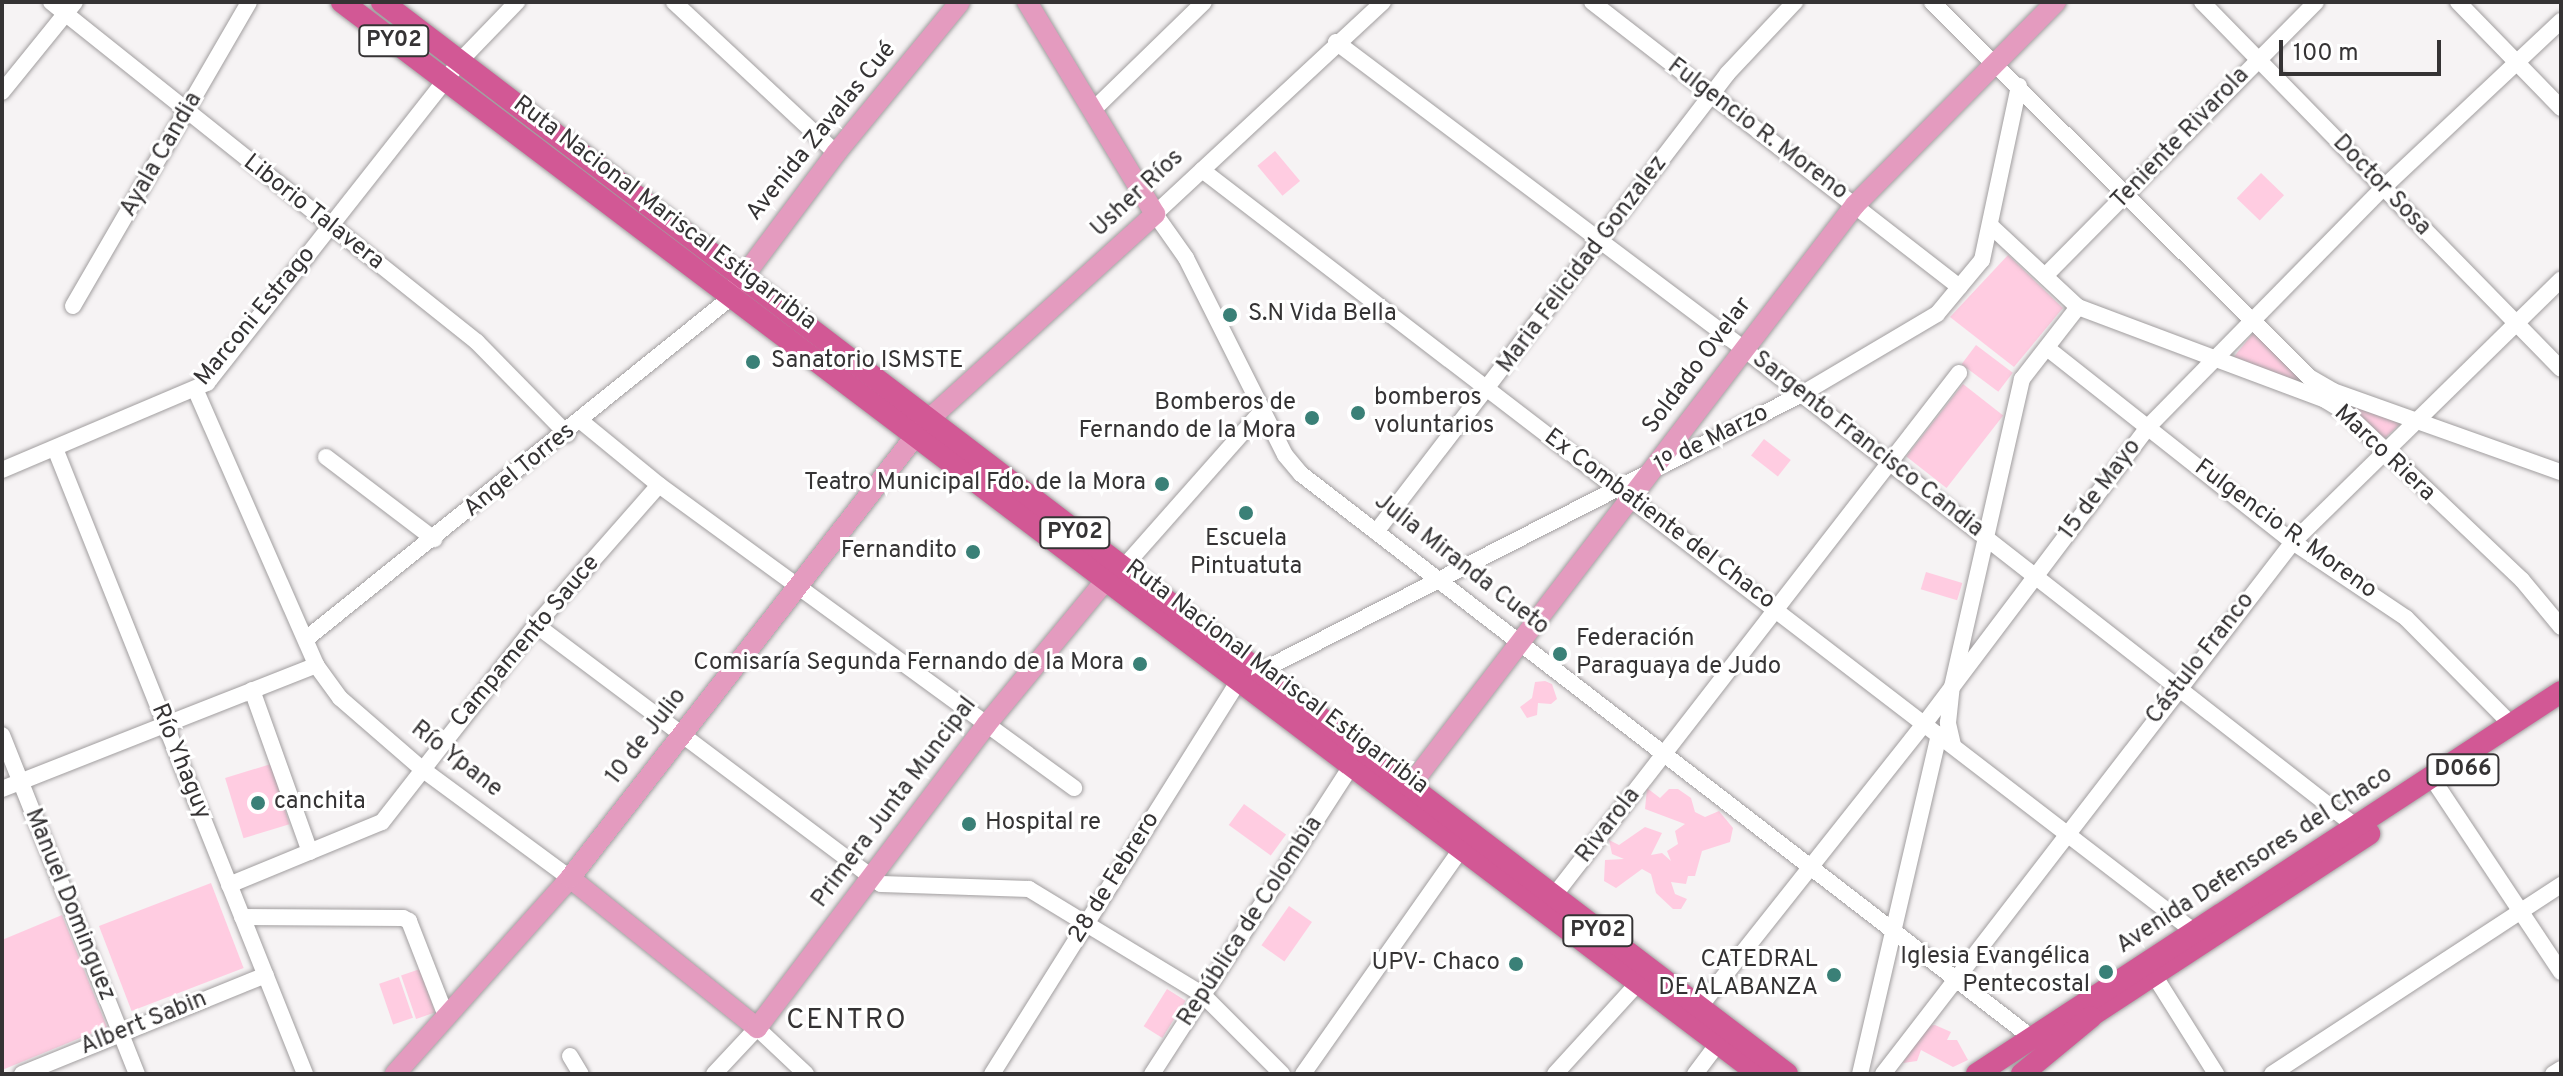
<!DOCTYPE html>
<html>
<head>
<meta charset="utf-8">
<style>
	body { margin:0 }
	#map { position:relative; width:2563px; height:1076px; overflow:hidden; background:#f6f3f4; font-family:Overpass,sans-serif }
	div>[style] { position:absolute }
	.green>* { inset:0; background:#ffcce1; transform-origin:0 0 }
	.roads { filter:drop-shadow(0 0 2px #a19e9f) drop-shadow(0 0 2px #a19e9f) }
	.minor>* { height:16px; margin:-8px; padding:0 8px; transform-origin:8px; border-radius:8px; background:#fff }
	.major>* { height:20px; margin:-10px; padding:0 10px; transform-origin:10px; border-radius:10px; background:#e49bbf }
	.highway>* { height:22px; margin:-11px; padding:0 11px; transform-origin:11px; border-radius:11px; background:#d25895 }
	.dots>* { width:22px; height:22px; translate:-50% -50%; box-sizing:border-box; border:4px solid #fff; border-radius:50% }
	span { translate:-50% -50%; white-space:nowrap; text-align:center; line-height:1.15; -webkit-text-stroke:6px #fff; paint-order:stroke }
	.shield-label span { padding:2px 6px; background:#fff; border:2px solid; border-radius:6px; -webkit-text-stroke-width:0 }
	.shield-label { font-size:22px; color:#353334; font-weight:700 }
	.street-label { font-size:24px; color:#353334 }
	.poi-label { font-size:24px; color:#353334 }
	.left { translate:0 -50%; text-align:left }
	.right { translate:-100% -50%; text-align:right }
	.quarter-label { font-size:28px; color:#353334; letter-spacing:2px }
	.frame { position:absolute; inset:0; border:4px solid #353334; pointer-events:none }
	.scale { position:absolute; left:2279px; top:40px; width:162px; height:36px; box-sizing:border-box; border:4px solid #353334; border-top:0; padding-left:10px; font-size:24px; line-height:28px; white-space:nowrap; color:#353334; -webkit-text-stroke:6px #fff; paint-order:stroke }
</style>
</head>
<body>
<div id="map">
	<div class="green">
		<i style="left:1275px;top:151px;width:39px;height:23px;rotate:50deg"></i>
		<i style="left:2261px;top:173px;width:32px;height:35px;rotate:44deg"></i>
		<i style="clip-path:polygon(2008px 255px,2063px 308px,2014px 367px,1950px 317px)"></i>
		<i style="clip-path:polygon(2254px 332px,2302px 375px,2400px 424px,2384px 439px,2310px 385px,2232px 359px)"></i>
		<i style="left:1976px;top:345px;width:46px;height:24px;rotate:37deg"></i>
		<i style="left:1963px;top:384px;width:51px;height:92px;rotate:38deg"></i>
		<i style="left:1764px;top:439px;width:34px;height:21px;rotate:38deg"></i>
		<i style="left:1926px;top:572px;width:38px;height:18px;rotate:17deg"></i>
		<i style="clip-path:polygon(1545px 681px,1552px 684px,1557px 699px,1551px 704px,1538px 703px,1537px 715px,1527px 718px,1520px 707px,1532px 698px,1535px 682px)"></i>
		<i style="left:271px;top:764px;width:63px;height:48px;rotate:73deg"></i>
		<i style="clip-path:polygon(1647px 788px,1660px 798px,1669px 789px,1678px 789px,1691px 798px,1695px 812px,1705px 817px,1719px 811px,1733px 828px,1730px 842px,1702px 851px,1695px 876px,1688px 876px,1686px 884px,1671px 882px,1675px 894px,1687px 899px,1681px 909px,1673px 909px,1656px 893px,1651px 874px,1642px 869px,1616px 888px,1604px 881px,1605px 860px,1624px 859px,1612px 854px,1609px 840px,1619px 845px,1645px 827px,1662px 833px,1651px 855px,1662px 853px,1671px 861px,1667px 851px,1678px 844px,1675px 831px,1685px 824px,1645px 809px)"></i>
		<i style="left:1244px;top:804px;width:52px;height:26px;rotate:36deg"></i>
		<i style="left:211px;top:883px;width:91px;height:120px;rotate:69deg"></i>
		<i style="left:1289px;top:906px;width:28px;height:48px;rotate:35deg"></i>
		<i style="clip-path:polygon(62px 915px,107px 1027px,2px 1070px,2px 940px)"></i>
		<i style="left:420px;top:969px;width:46px;height:20px;rotate:71deg"></i>
		<i style="left:399px;top:977px;width:43px;height:21px;rotate:71deg"></i>
		<i style="left:1167px;top:989px;width:22px;height:44px;rotate:32deg"></i>
		<i style="clip-path:polygon(1935px 1025px,1951px 1032px,1947px 1040px,1957px 1040px,1968px 1060px,1953px 1067px,1921px 1050px,1917px 1061px,1903px 1063px,1925px 1026px)"></i>
	</div>
	<div class="roads">
		<div class="minor">
			<i style="left:51px;top:2px;width:545px;rotate:38.59deg"></i>
			<i style="left:477px;top:342px;width:129px;rotate:45.6deg"></i>
			<i style="left:674px;top:2px;width:221px;rotate:43deg"></i>
			<i style="left:1383px;top:2px;width:311px;rotate:137.1deg"></i>
			<i style="left:1155px;top:214px;width:54px;rotate:54.8deg"></i>
			<i style="left:1186px;top:258px;width:220px;rotate:63.3deg"></i>
			<i style="left:1285px;top:455px;width:25px;rotate:50deg"></i>
			<i style="left:1301px;top:474px;width:912px;rotate:37.65deg"></i>
			<i style="left:1592px;top:2px;width:465px;rotate:37.8deg"></i>
			<i style="left:1932px;top:2px;width:532px;rotate:44.85deg"></i>
			<i style="left:2309px;top:377px;width:28px;rotate:30deg"></i>
			<i style="left:2333px;top:391px;width:242px;rotate:19.6deg"></i>
			<i style="left:2202px;top:2px;width:513px;rotate:45.63deg"></i>
			<i style="left:2458px;top:2px;width:148px;rotate:45.8deg"></i>
			<i style="left:1336px;top:42px;width:511px;rotate:36.96deg"></i>
			<i style="left:1744px;top:349px;width:775px;rotate:37.98deg"></i>
			<i style="left:2px;top:92px;width:116px;rotate:-51deg"></i>
			<i style="left:1092px;top:111px;width:156px;rotate:-44.2deg"></i>
			<i style="left:1202px;top:170px;width:1248px;rotate:37.51deg"></i>
			<i style="left:1991px;top:226px;width:119px;rotate:43deg"></i>
			<i style="left:2078px;top:307px;width:264px;rotate:20.6deg"></i>
			<i style="left:2325px;top:400px;width:23px;rotate:31deg"></i>
			<i style="left:2345px;top:412px;width:244px;rotate:43.5deg"></i>
			<i style="left:2522px;top:580px;width:61px;rotate:50.3deg"></i>
			<i style="left:2045px;top:276px;width:385px;rotate:-45.3deg"></i>
			<i style="left:73px;top:306px;width:351px;rotate:-59.9deg"></i>
			<i style="left:2047px;top:348px;width:313px;rotate:38.3deg"></i>
			<i style="left:2293px;top:542px;width:136px;rotate:33.9deg"></i>
			<i style="left:2406px;top:618px;width:149px;rotate:45.3deg"></i>
			<i style="left:196px;top:391px;width:299px;rotate:66.3deg"></i>
			<i style="left:316px;top:665px;width:41px;rotate:54deg"></i>
			<i style="left:340px;top:698px;width:108px;rotate:40.9deg"></i>
			<i style="left:422px;top:769px;width:184px;rotate:36.4deg"></i>
			<i style="left:582px;top:422px;width:99px;rotate:39.3deg"></i>
			<i style="left:659px;top:485px;width:514px;rotate:36.13deg"></i>
			<i style="left:56px;top:451px;width:671px;rotate:68.21deg"></i>
			<i style="left:326px;top:457px;width:136px;rotate:37.2deg"></i>
			<i style="left:2px;top:470px;width:223px;rotate:-23deg"></i>
			<i style="left:207px;top:383px;width:411px;rotate:-51.8deg"></i>
			<i style="left:461px;top:60px;width:81px;rotate:-46deg"></i>
			<i style="left:1376px;top:532px;width:578px;rotate:-52.52deg"></i>
			<i style="left:1728px;top:73px;width:98px;rotate:-46.7deg"></i>
			<i style="left:1122px;top:569px;width:208px;rotate:-48.5deg"></i>
			<i style="left:536px;top:625px;width:431px;rotate:36.9deg"></i>
			<i style="left:881px;top:884px;width:148px;rotate:1.9deg"></i>
			<i style="left:1029px;top:889px;width:204px;rotate:31.3deg"></i>
			<i style="left:1203px;top:995px;width:112px;rotate:45deg"></i>
			<i style="left:306px;top:639px;width:543px;rotate:-38.79deg"></i>
			<i style="left:1261px;top:671px;width:606px;rotate:-27.12deg"></i>
			<i style="left:1800px;top:395px;width:159px;rotate:-30.6deg"></i>
			<i style="left:1937px;top:314px;width:70px;rotate:-50.2deg"></i>
			<i style="left:1982px;top:260px;width:178px;rotate:-78deg"></i>
			<i style="left:252px;top:690px;width:172px;rotate:70.3deg"></i>
			<i style="left:2px;top:735px;width:365px;rotate:68.3deg"></i>
			<i style="left:1953px;top:745px;width:23px;rotate:-103deg"></i>
			<i style="left:1948px;top:723px;width:36px;rotate:-84deg"></i>
			<i style="left:1952px;top:687px;width:316px;rotate:-77.2deg"></i>
			<i style="left:2022px;top:379px;width:91px;rotate:-52.1deg"></i>
			<i style="left:2438px;top:787px;width:222px;rotate:56.4deg"></i>
			<i style="left:2px;top:789px;width:338px;rotate:-21.5deg"></i>
			<i style="left:229px;top:885px;width:165px;rotate:-22.4deg"></i>
			<i style="left:382px;top:822px;width:250px;rotate:-52deg"></i>
			<i style="left:536px;top:625px;width:186px;rotate:-48.7deg"></i>
			<i style="left:1553px;top:897px;width:663px;rotate:-52.23deg"></i>
			<i style="left:242px;top:917px;width:161px;rotate:0.4deg"></i>
			<i style="left:403px;top:918px;width:7px;rotate:27deg"></i>
			<i style="left:409px;top:921px;width:102px;rotate:68.7deg"></i>
			<i style="left:2154px;top:975px;width:117px;rotate:57.9deg"></i>
			<i style="left:1698px;top:1009px;width:365px;rotate:-51.6deg"></i>
			<i style="left:1925px;top:723px;width:371px;rotate:-53deg"></i>
			<i style="left:2148px;top:427px;width:335px;rotate:-45.5deg"></i>
			<i style="left:2383px;top:188px;width:244px;rotate:-43.2deg"></i>
			<i style="left:570px;top:1056px;width:21px;rotate:59deg"></i>
			<i style="left:22px;top:1074px;width:263px;rotate:-22.1deg"></i>
			<i style="left:714px;top:1074px;width:63px;rotate:-46.9deg"></i>
			<i style="left:757px;top:1028px;width:67px;rotate:43.2deg"></i>
			<i style="left:992px;top:1074px;width:461px;rotate:-57.9deg"></i>
			<i style="left:1152px;top:1074px;width:363px;rotate:-57.1deg"></i>
			<i style="left:1303px;top:1074px;width:275px;rotate:-54.9deg"></i>
			<i style="left:1555px;top:1074px;width:123px;rotate:-47.6deg"></i>
			<i style="left:1695px;top:1074px;width:38px;rotate:-53deg"></i>
			<i style="left:1860px;top:1074px;width:349px;rotate:-76.9deg"></i>
			<i style="left:1883px;top:1074px;width:672px;rotate:-52.38deg"></i>
			<i style="left:2293px;top:542px;width:375px;rotate:-44.4deg"></i>
			<i style="left:2272px;top:1074px;width:345px;rotate:-33.2deg"></i>
			<i style="left:2553px;top:1074px;width:9px;rotate:-32deg"></i>
		</div>
		<div class="major">
			<i style="left:735px;top:288px;width:169px;rotate:-53.2deg"></i>
			<i style="left:836px;top:153px;width:195px;rotate:-50.6deg"></i>
			<i style="left:1410px;top:786px;width:732px;rotate:-52.55deg"></i>
			<i style="left:1855px;top:205px;width:286px;rotate:-45.3deg"></i>
			<i style="left:570px;top:878px;width:240px;rotate:38.7deg"></i>
			<i style="left:757px;top:1028px;width:380px;rotate:-52.9deg"></i>
			<i style="left:986px;top:725px;width:187px;rotate:-50.4deg"></i>
			<i style="left:1105px;top:581px;width:17px;rotate:-36deg"></i>
			<i style="left:395px;top:1074px;width:263px;rotate:-48.2deg"></i>
			<i style="left:570px;top:878px;width:580px;rotate:-52deg"></i>
			<i style="left:927px;top:421px;width:308px;rotate:-42.2deg"></i>
			<i style="left:1155px;top:214px;width:248px;rotate:-121.1deg"></i>
		</div>
		<div class="highway">
			<i style="left:342px;top:2px;width:1777px;rotate:37.11deg"></i>
			<i style="left:382px;top:2px;width:1767px;rotate:37.34deg"></i>
			<i style="left:2083px;top:1021px;width:342px;rotate:-33.2deg"></i>
			<i style="left:1977px;top:1074px;width:698px;rotate:-33.19deg"></i>
			<i style="left:2022px;top:1074px;width:89px;rotate:-39.6deg"></i>
		</div>
	</div>
	<div class="dots">
		<i style="left:1230px;top:315px;background:#3a8077"></i>
		<i style="left:753px;top:362px;background:#3a8077"></i>
		<i style="left:1358px;top:413px;background:#3a8077"></i>
		<i style="left:1312px;top:418px;background:#3a8077"></i>
		<i style="left:1162px;top:484px;background:#3a8077"></i>
		<i style="left:1246px;top:513px;background:#3a8077"></i>
		<i style="left:973px;top:552px;background:#3a8077"></i>
		<i style="left:1560px;top:654px;background:#3a8077"></i>
		<i style="left:1140px;top:664px;background:#3a8077"></i>
		<i style="left:258px;top:803px;background:#3a8077"></i>
		<i style="left:969px;top:824px;background:#3a8077"></i>
		<i style="left:1516px;top:964px;background:#3a8077"></i>
		<i style="left:2106px;top:972px;background:#3a8077"></i>
		<i style="left:1834px;top:975px;background:#3a8077"></i>
	</div>
	<div class="shield-label">
		<span style="left:394px;top:41px">PY02</span>
		<span style="left:1075px;top:533px">PY02</span>
		<span style="left:2463px;top:770px">D066</span>
		<span style="left:1598px;top:931px">PY02</span>
	</div>
	<div class="street-label">
		<span style="left:1757px;top:130px;rotate:37deg">Fulgencio R. Moreno</span>
		<span style="left:822px;top:132px;rotate:-51deg">Avenida Zavalas Cué</span>
		<span style="left:2181px;top:139px;rotate:-46deg">Teniente Rivarola</span>
		<span style="left:162px;top:155px;rotate:-60deg">Ayala Candia</span>
		<span style="left:2381px;top:186px;rotate:46deg">Doctor Sosa</span>
		<span style="left:1138px;top:194px;rotate:-43deg">Usher Ríos</span>
		<span style="left:313px;top:213px;rotate:38deg">Liborio Talavera</span>
		<span style="left:664px;top:214px;rotate:37deg">Ruta Nacional Mariscal Estigarribia</span>
		<span style="left:1583px;top:265px;rotate:-53deg">Maria Felicidad Gonzalez</span>
		<span style="left:256px;top:317px;rotate:-50deg">Marconi Estrago</span>
		<span style="left:1698px;top:366px;rotate:-53deg">Soldado Ovelar</span>
		<span style="left:1712px;top:440px;rotate:-27deg">1º de Marzo</span>
		<span style="left:1867px;top:445px;rotate:38deg">Sargento Francisco Candia</span>
		<span style="left:2384px;top:454px;rotate:43deg">Marco Riera</span>
		<span style="left:520px;top:471px;rotate:-39deg">Angel Torres</span>
		<span style="left:2101px;top:490px;rotate:-53deg">15 de Mayo</span>
		<span style="left:1659px;top:520px;rotate:37deg">Ex Combatiente del Chaco</span>
		<span style="left:2285px;top:530px;rotate:36deg">Fulgencio R. Moreno</span>
		<span style="left:1461px;top:565px;rotate:38deg">Julia Miranda Cueto</span>
		<span style="left:526px;top:642px;rotate:-50deg">Campamento Sauce</span>
		<span style="left:2201px;top:659px;rotate:-52deg">Cástulo Franco</span>
		<span style="left:1276px;top:678px;rotate:37deg">Ruta Nacional Mariscal Estigarribia</span>
		<span style="left:647px;top:737px;rotate:-52deg">10 de Julio</span>
		<span style="left:456px;top:760px;rotate:38deg">Río Ypane</span>
		<span style="left:180px;top:762px;rotate:68deg">Río Yhaguy</span>
		<span style="left:895px;top:803px;rotate:-53deg">Primera Junta Muncipal</span>
		<span style="left:1609px;top:826px;rotate:-52deg">Rivarola</span>
		<span style="left:2255px;top:861px;rotate:-33deg">Avenida Defensores del Chaco</span>
		<span style="left:1115px;top:878px;rotate:-58deg">28 de Febrero</span>
		<span style="left:69px;top:905px;rotate:68deg">Manuel Dominguez</span>
		<span style="left:1251px;top:922px;rotate:-57deg">República de Colombia</span>
		<span style="left:144px;top:1024px;rotate:-22deg">Albert Sabin</span>
	</div>
	<div class="poi-label">
		<span class="left" style="left:1248px;top:315px">S.N Vida Bella</span>
		<span class="left" style="left:771px;top:362px">Sanatorio ISMSTE</span>
		<span class="left" style="left:1374px;top:413px">bomberos<br>voluntarios</span>
		<span class="right" style="left:1296px;top:418px">Bomberos de<br>Fernando de la Mora</span>
		<span class="right" style="left:1146px;top:484px">Teatro Municipal Fdo. de la Mora</span>
		<span style="left:1246px;top:554px">Escuela<br>Pintuatuta</span>
		<span class="right" style="left:957px;top:552px">Fernandito</span>
		<span class="left" style="left:1576px;top:654px">Federación<br>Paraguaya de Judo</span>
		<span class="right" style="left:1124px;top:664px">Comisaría Segunda Fernando de la Mora</span>
		<span class="left" style="left:274px;top:803px">canchita</span>
		<span class="left" style="left:985px;top:824px">Hospital re</span>
		<span class="right" style="left:2090px;top:972px">Iglesia Evangélica<br>Pentecostal</span>
		<span class="right" style="left:1818px;top:975px">CATEDRAL<br>DE ALABANZA</span>
		<span class="right" style="left:1500px;top:964px">UPV- Chaco</span>
	</div>
	<div class="quarter-label">
		<span style="left:847px;top:1021px">CENTRO</span>
	</div>
	<div class="frame"></div>
	<div class="scale">100 m</div>
</div>
</body>
</html>
